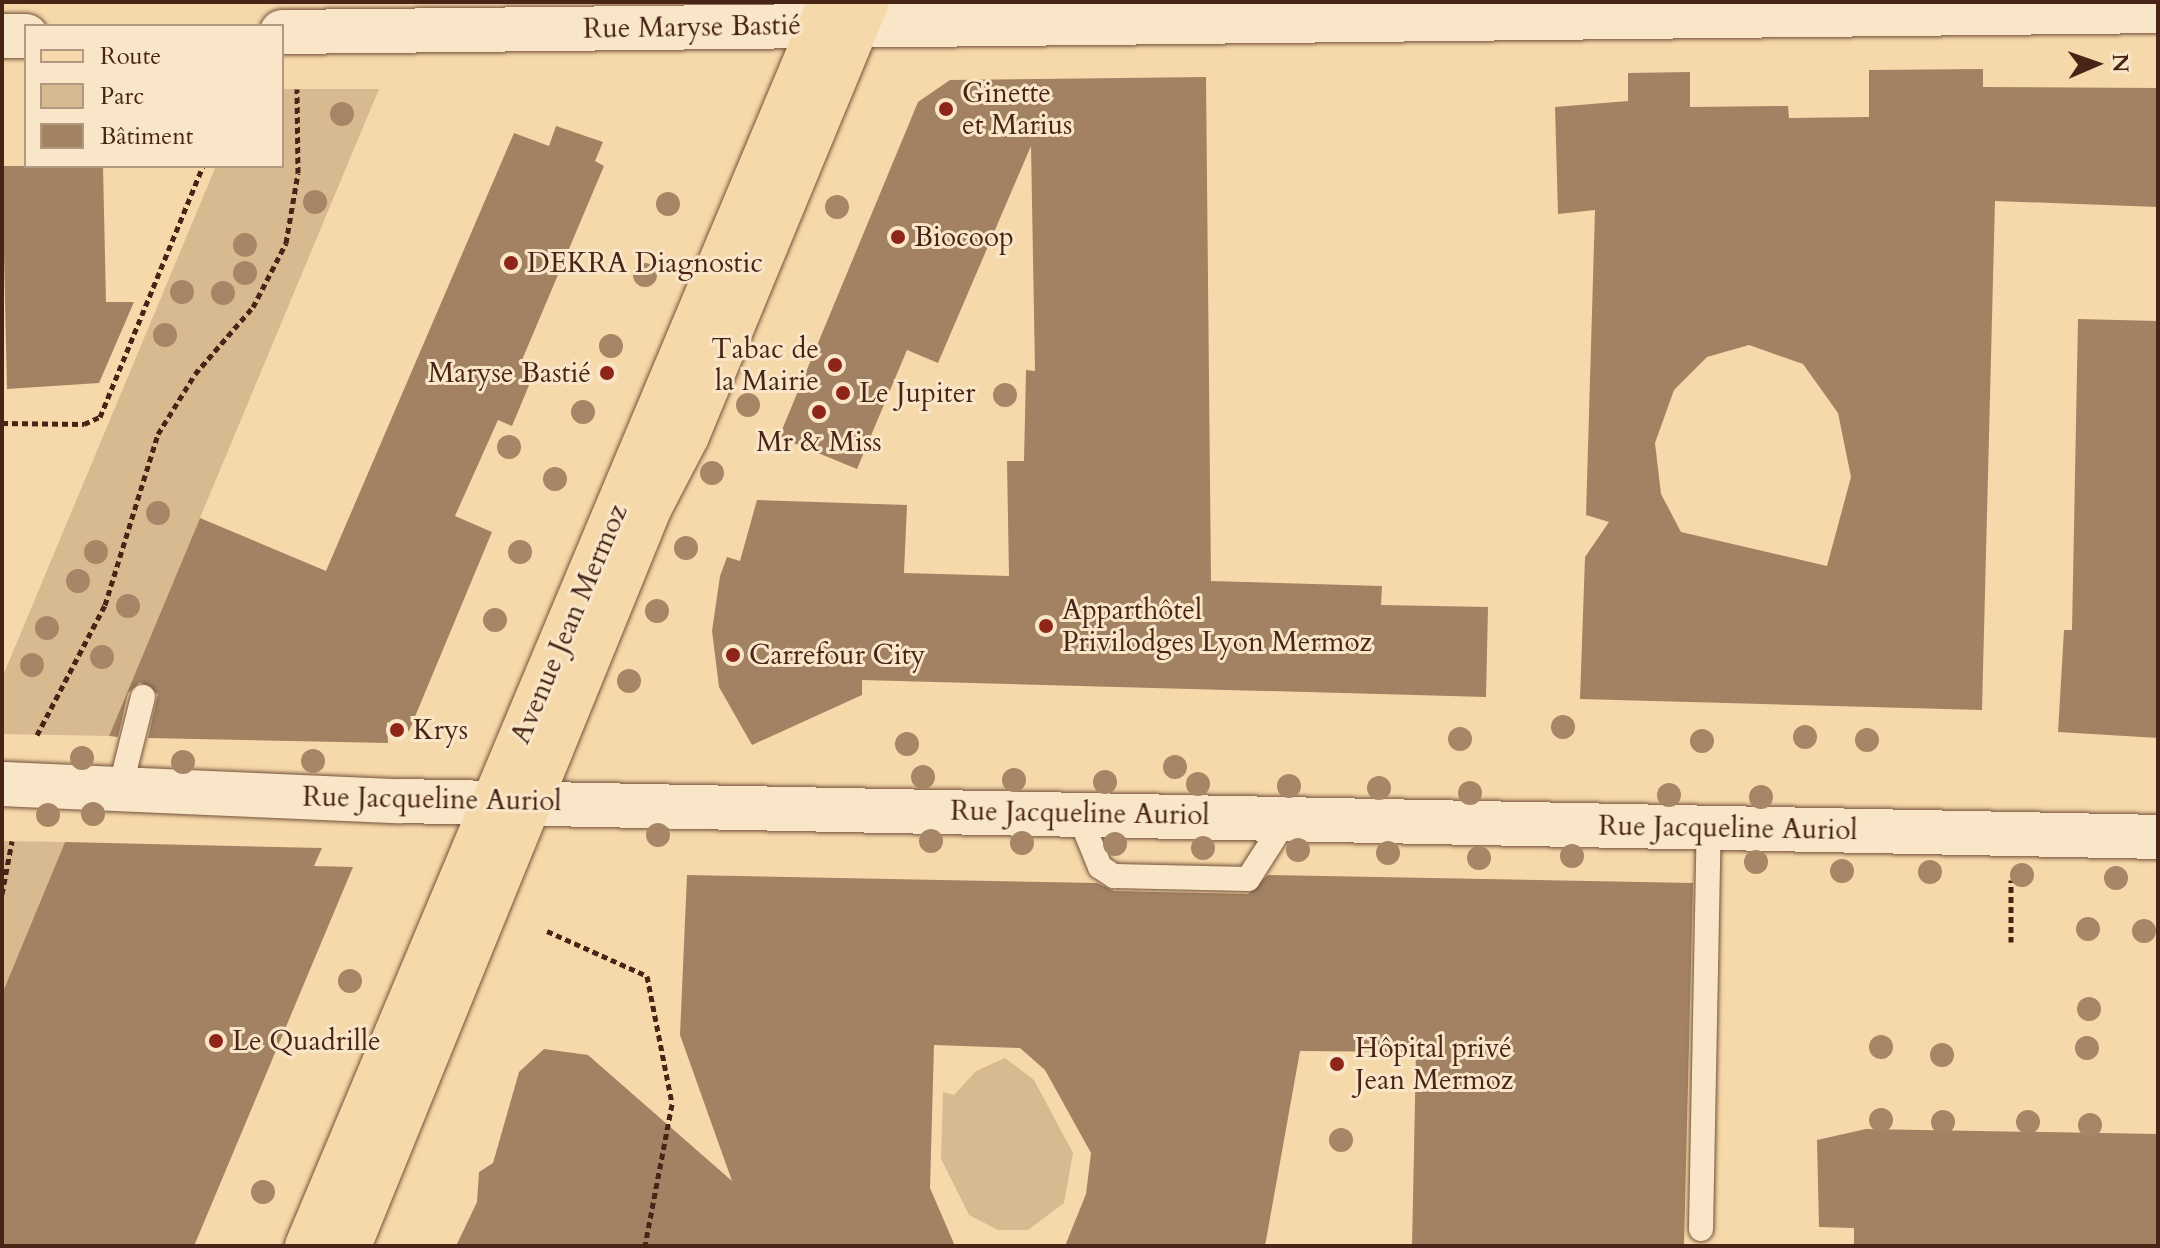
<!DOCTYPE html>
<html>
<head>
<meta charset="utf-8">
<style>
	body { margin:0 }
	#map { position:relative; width:2160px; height:1248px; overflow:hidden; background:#f6d9aa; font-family:Cardo,serif }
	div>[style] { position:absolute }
	.green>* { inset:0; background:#d8ba91 }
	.building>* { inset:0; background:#a28263 }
	.path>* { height:5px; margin-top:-2.5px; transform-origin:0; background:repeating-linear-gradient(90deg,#482416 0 6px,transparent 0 10px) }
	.roads { filter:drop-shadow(0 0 2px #74513b) drop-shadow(0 0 2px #74513b) }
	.service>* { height:24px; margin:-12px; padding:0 12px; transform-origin:12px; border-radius:12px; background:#f9e6c8 }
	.minor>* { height:44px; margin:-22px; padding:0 22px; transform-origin:22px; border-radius:22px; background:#f9e6c8 }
	.tertiary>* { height:44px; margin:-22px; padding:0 22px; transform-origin:22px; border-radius:22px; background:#f9e6c8 }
	.primary>* { height:44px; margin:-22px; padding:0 22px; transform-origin:22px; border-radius:22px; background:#f6d9aa }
	.trees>* { width:24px; height:24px; margin:-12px; border-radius:50%; background:#a68666 }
	.dots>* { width:22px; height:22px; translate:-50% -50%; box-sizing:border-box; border:4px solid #f9e6c8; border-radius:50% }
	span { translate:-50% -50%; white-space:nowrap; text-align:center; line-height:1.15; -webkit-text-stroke:6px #f9e6c8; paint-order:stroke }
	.street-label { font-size:28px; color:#482416 }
	.poi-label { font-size:28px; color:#482416 }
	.left { translate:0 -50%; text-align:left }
	.right { translate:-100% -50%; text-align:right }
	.frame { position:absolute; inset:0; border:4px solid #482416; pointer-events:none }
	.legend { position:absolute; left:24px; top:24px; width:260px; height:144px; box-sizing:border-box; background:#f9e6c8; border:2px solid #b29881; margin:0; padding:10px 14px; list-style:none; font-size:24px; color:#482416 }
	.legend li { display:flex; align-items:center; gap:16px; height:40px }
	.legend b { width:40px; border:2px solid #b29881 }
	.north { position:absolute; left:2056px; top:24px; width:80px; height:80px; -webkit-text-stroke:6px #f9e6c8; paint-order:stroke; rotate:88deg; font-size:22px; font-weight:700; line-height:32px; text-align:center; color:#482416 }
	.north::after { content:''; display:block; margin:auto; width:28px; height:36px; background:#482416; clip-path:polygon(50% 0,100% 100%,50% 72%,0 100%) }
</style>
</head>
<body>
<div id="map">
	<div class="green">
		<i style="clip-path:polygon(282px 89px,379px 89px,109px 736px,2px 734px,2px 678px,216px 166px,282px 166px)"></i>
		<i style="clip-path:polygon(2px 841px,65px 842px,2px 994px)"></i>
		<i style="clip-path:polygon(1005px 1058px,1034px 1080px,1073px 1153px,1064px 1203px,1028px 1230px,998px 1230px,969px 1215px,941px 1159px,943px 1092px,954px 1095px,976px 1071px)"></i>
	</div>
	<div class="building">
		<i style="clip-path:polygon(evenodd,1983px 69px,1983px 87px,2158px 88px,2158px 207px,1995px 201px,1982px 710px,1580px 699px,1585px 557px,1609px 522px,1586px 515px,1595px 210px,1558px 214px,1555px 107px,1628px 101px,1628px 73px,1690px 72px,1690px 107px,1788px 106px,1789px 118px,1869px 117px,1869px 70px,1983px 69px,1749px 345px,1803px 364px,1838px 413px,1851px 477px,1827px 566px,1681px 532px,1661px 494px,1655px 443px,1674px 390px,1707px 357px,1749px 345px)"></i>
		<i style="clip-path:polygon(1206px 77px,1211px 581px,1382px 586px,1381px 605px,1488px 607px,1486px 697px,862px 680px,862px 695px,752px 745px,719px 687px,712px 631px,720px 576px,727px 557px,740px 561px,757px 500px,907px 505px,904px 573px,1009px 576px,1007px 461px,1024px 461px,1026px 370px,1035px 371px,1031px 146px,938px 363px,907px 350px,857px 469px,779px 437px,918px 102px,950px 80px)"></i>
		<i style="clip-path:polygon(556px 126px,603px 142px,595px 161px,604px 166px,522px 360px,537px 366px,512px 426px,498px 420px,455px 516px,492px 532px,409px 731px,387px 722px,388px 743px,148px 738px,158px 694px,140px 682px,128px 693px,118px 737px,109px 736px,200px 518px,326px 571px,514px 133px,549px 146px)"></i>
		<i style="clip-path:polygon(2px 166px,103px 166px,106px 302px,134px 302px,99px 383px,7px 389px)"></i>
		<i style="clip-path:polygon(2078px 319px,2158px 321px,2158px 738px,2058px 732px,2064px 630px,2072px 630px)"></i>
		<i style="clip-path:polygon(65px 842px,322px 848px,314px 866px,353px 867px,194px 1246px,2px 1246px,2px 994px)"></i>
		<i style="clip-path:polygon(687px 875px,1097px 883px,1114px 891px,1248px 894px,1268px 875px,1693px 883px,1684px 1246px,1412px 1246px,1416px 1052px,1300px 1051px,1265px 1246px,1065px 1246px,1086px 1194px,1091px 1153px,1045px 1070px,1020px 1048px,934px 1045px,930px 1188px,955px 1246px,456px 1246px,477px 1202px,479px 1172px,493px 1163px,519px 1072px,544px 1049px,588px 1055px,732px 1181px,680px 1035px)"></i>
		<i style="clip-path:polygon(1866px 1129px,2158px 1134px,2158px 1246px,1854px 1246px,1854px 1228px,1819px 1227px,1817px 1140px)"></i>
	</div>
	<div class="path">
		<i style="left:2px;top:423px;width:82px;rotate:0.7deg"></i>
		<i style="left:84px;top:424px;width:17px;rotate:-24deg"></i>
		<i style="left:100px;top:417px;width:271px;rotate:-67.7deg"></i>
		<i style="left:37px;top:735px;width:147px;rotate:-62.4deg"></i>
		<i style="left:105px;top:605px;width:179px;rotate:-72.8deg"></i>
		<i style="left:158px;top:434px;width:70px;rotate:-58.3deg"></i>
		<i style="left:195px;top:374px;width:89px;rotate:-49.1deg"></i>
		<i style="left:253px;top:307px;width:72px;rotate:-62.7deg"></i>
		<i style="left:286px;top:243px;width:71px;rotate:-80.3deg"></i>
		<i style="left:298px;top:173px;width:84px;rotate:-90.7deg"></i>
		<i style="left:2px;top:894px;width:54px;rotate:-79.3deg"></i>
		<i style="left:547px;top:931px;width:110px;rotate:24.2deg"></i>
		<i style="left:647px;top:976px;width:130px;rotate:78.9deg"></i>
		<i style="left:672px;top:1104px;width:145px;rotate:100.8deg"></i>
		<i style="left:2011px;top:942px;width:62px;rotate:-90deg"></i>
	</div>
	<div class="roads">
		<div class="service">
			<i style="left:120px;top:789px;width:95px;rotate:-76deg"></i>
			<i style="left:1078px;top:813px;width:58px;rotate:67.8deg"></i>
			<i style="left:1100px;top:867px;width:17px;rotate:33deg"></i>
			<i style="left:1114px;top:876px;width:134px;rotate:1.3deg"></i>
			<i style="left:1248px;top:879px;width:72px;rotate:-57.4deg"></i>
			<i style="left:1701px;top:1229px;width:402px;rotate:-88.9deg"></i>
		</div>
		<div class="minor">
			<i style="left:282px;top:32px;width:539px;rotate:-0.64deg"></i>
			<i style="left:2px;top:36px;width:24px"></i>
			<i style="left:2px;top:784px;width:397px;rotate:2.5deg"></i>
			<i style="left:399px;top:801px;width:1759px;rotate:1.17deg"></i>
		</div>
		<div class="tertiary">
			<i style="left:823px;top:26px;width:1335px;rotate:-0.64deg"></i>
		</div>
		<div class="primary">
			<i style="left:307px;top:1246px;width:1349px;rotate:-67.2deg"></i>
			<i style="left:349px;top:1246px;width:798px;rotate:-67.84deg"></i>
			<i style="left:650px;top:507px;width:80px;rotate:-62.5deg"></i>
			<i style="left:687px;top:436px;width:470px;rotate:-67.5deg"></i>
		</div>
	</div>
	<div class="trees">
		<i style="left:342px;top:114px"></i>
		<i style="left:315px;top:202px"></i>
		<i style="left:668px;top:204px"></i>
		<i style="left:837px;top:207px"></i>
		<i style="left:245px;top:245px"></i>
		<i style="left:245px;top:273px"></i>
		<i style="left:645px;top:275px"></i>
		<i style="left:182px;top:292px"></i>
		<i style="left:223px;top:293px"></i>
		<i style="left:165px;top:335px"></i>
		<i style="left:611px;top:346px"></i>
		<i style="left:1005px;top:395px"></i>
		<i style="left:748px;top:405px"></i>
		<i style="left:583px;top:412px"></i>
		<i style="left:509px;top:447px"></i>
		<i style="left:712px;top:473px"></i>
		<i style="left:555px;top:479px"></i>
		<i style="left:158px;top:513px"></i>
		<i style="left:686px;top:548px"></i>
		<i style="left:96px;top:552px"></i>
		<i style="left:520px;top:552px"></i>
		<i style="left:78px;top:581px"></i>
		<i style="left:128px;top:606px"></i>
		<i style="left:657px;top:611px"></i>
		<i style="left:495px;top:620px"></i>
		<i style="left:47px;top:628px"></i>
		<i style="left:102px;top:657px"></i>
		<i style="left:32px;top:665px"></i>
		<i style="left:629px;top:681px"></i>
		<i style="left:1563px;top:727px"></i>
		<i style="left:1805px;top:737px"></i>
		<i style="left:1460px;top:739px"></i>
		<i style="left:1867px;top:740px"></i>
		<i style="left:1702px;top:741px"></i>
		<i style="left:907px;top:744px"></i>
		<i style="left:82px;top:758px"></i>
		<i style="left:313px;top:761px"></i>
		<i style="left:183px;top:762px"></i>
		<i style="left:1175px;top:767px"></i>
		<i style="left:923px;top:777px"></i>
		<i style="left:1014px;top:780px"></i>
		<i style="left:1105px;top:782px"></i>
		<i style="left:1198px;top:784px"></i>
		<i style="left:1289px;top:786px"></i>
		<i style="left:1379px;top:788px"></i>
		<i style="left:1470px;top:793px"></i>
		<i style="left:1669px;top:795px"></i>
		<i style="left:1761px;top:797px"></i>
		<i style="left:93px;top:814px"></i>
		<i style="left:48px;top:815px"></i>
		<i style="left:658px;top:835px"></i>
		<i style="left:931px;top:841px"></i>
		<i style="left:1022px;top:843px"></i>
		<i style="left:1115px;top:844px"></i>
		<i style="left:1203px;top:848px"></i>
		<i style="left:1298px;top:850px"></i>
		<i style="left:1388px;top:853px"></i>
		<i style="left:1572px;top:856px"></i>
		<i style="left:1479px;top:858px"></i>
		<i style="left:1756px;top:862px"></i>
		<i style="left:1842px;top:871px"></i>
		<i style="left:1930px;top:872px"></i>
		<i style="left:2022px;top:875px"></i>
		<i style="left:2116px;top:878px"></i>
		<i style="left:2088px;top:929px"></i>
		<i style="left:2144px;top:931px"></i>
		<i style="left:350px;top:981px"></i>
		<i style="left:2089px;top:1009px"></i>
		<i style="left:1881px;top:1047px"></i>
		<i style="left:2087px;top:1048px"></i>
		<i style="left:1942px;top:1055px"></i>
		<i style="left:1881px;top:1120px"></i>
		<i style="left:1943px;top:1122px"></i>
		<i style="left:2028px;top:1122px"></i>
		<i style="left:2090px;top:1125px"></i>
		<i style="left:1341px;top:1140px"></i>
		<i style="left:263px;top:1192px"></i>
	</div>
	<div class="dots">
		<i style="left:946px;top:109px;background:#8f2418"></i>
		<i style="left:898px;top:237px;background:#8f2418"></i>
		<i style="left:511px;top:263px;background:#8f2418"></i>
		<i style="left:835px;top:365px;background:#8f2418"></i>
		<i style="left:607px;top:373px;background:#8f2418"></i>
		<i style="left:843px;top:393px;background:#8f2418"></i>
		<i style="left:819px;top:412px;background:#8f2418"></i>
		<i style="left:1046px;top:626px;background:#8f2418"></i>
		<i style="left:733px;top:655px;background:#8f2418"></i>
		<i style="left:397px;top:730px;background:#8f2418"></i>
		<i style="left:216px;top:1041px;background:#8f2418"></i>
		<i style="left:1337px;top:1064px;background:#8f2418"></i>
	</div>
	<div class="street-label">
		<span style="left:692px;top:27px;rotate:-1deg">Rue Maryse Bastié</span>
		<span style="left:569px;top:624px;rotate:-67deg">Avenue Jean Mermoz</span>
		<span style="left:432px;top:799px;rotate:1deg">Rue Jacqueline Auriol</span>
		<span style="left:1080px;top:813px;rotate:1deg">Rue Jacqueline Auriol</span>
		<span style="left:1728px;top:828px;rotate:1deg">Rue Jacqueline Auriol</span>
	</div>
	<div class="poi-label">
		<span class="left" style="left:962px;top:109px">Ginette<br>et Marius</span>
		<span class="left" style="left:914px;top:237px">Biocoop</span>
		<span class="left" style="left:527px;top:263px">DEKRA Diagnostic</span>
		<span class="right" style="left:819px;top:365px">Tabac de<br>la Mairie</span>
		<span class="right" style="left:591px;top:373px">Maryse Bastié</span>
		<span class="left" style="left:859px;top:393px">Le Jupiter</span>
		<span style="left:819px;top:442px">Mr &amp; Miss</span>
		<span class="left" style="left:1062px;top:626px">Apparthôtel<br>Privilodges Lyon Mermoz</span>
		<span class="left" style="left:749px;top:655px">Carrefour City</span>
		<span class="left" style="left:413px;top:730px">Krys</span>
		<span class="left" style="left:232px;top:1041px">Le Quadrille</span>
		<span class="left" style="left:1355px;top:1064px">Hôpital privé<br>Jean Mermoz</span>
	</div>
	<div class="frame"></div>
	<ul class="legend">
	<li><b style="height:10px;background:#f6d9aa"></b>Route</li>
	<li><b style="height:22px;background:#d8ba91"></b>Parc</li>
	<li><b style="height:22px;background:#a28263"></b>Bâtiment</li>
	</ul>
	<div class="north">N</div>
</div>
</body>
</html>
